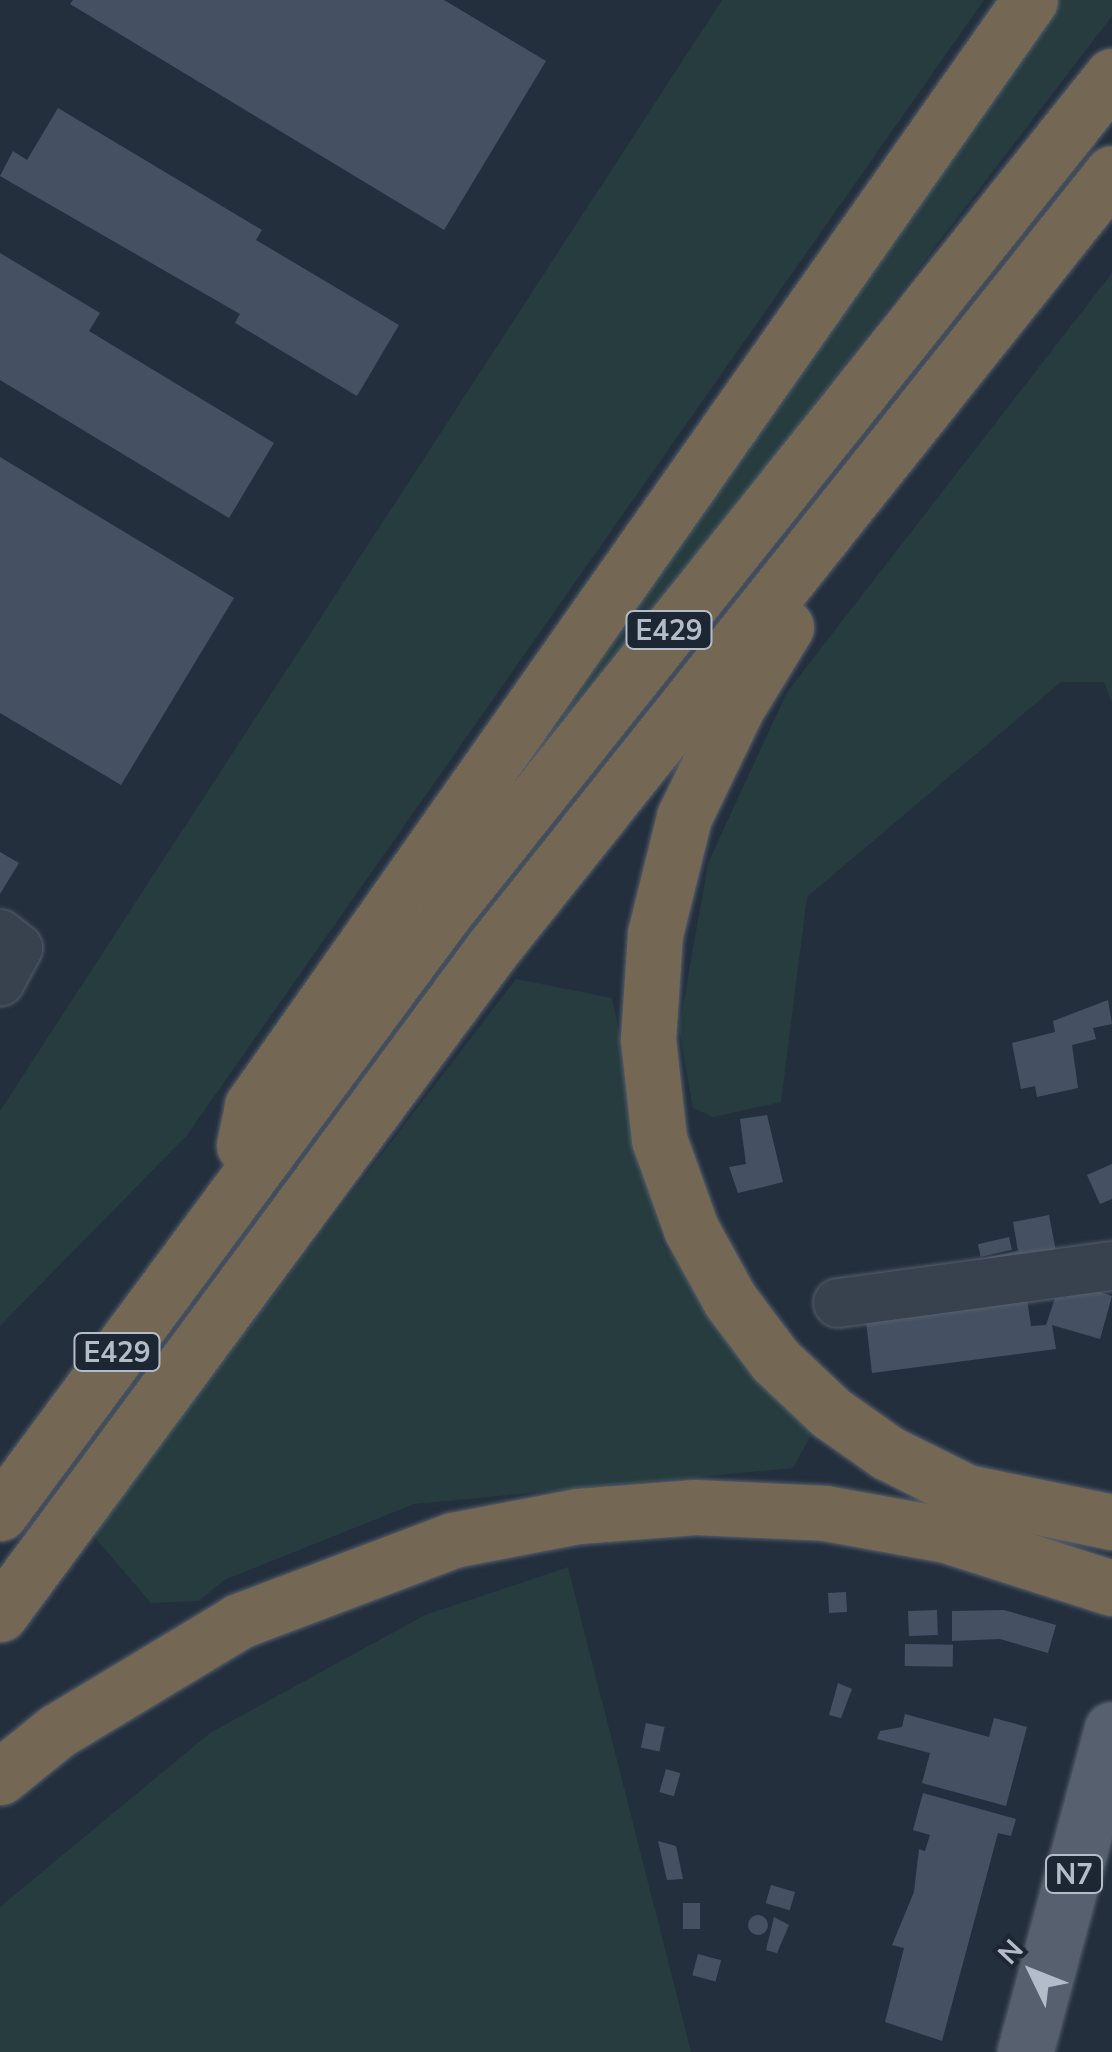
<!DOCTYPE html>
<html>
<head>
<meta charset="utf-8">
<style>
	body { margin:0 }
	#map { position:relative; width:1112px; height:2052px; overflow:hidden; background:#242f3e; font-family:Mulish,sans-serif }
	div>[style] { position:absolute }
	.green>* { inset:0; background:#263c3f }
	.building>* { inset:0; background:#455162; transform-origin:0 0 }
	.round { border-radius:50% }
	.roads { filter:drop-shadow(0 0 2px #565f6c) drop-shadow(0 0 2px #565f6c) }
	.minor>* { height:48px; margin:-24px; padding:0 24px; transform-origin:24px; border-radius:24px; background:#38414e }
	.major>* { height:55px; margin:-27.5px; padding:0 27.5px; transform-origin:27.5px; border-radius:27.5px; background:#56606e }
	.highway>* { height:55px; margin:-27.5px; padding:0 27.5px; transform-origin:27.5px; border-radius:27.5px; background:#746855 }
	span { translate:-50% -50%; white-space:nowrap; text-align:center; line-height:1.15; -webkit-text-stroke:10px #1d2633; paint-order:stroke }
	.shield-label span { padding:2px 8px; background:#1d2633; border:2px solid; border-radius:8px; -webkit-text-stroke-width:0 }
	.shield-label { font-size:28px; color:#b4bcc9; font-weight:700 }
	.north { position:absolute; left:982px; top:1922px; width:100px; height:100px; -webkit-text-stroke:8px #1d2633; paint-order:stroke; rotate:313deg; font-size:28px; font-weight:700; line-height:40px; text-align:center; color:#b4bcc9 }
	.north::after { content:''; display:block; margin:auto; width:35px; height:45px; background:#b4bcc9; clip-path:polygon(50% 0,100% 100%,50% 72%,0 100%) }
</style>
</head>
<body>
<div id="map">
	<div class="green">
		<i style="clip-path:polygon(722px 0,984px 0,187px 1135px,0 1326px,0 1111px)"></i>
		<i style="clip-path:polygon(1058px 0,1112px 0,1112px 16px,572px 721px,551px 711px)"></i>
		<i style="clip-path:polygon(1112px 273px,1112px 703px,1104px 682px,1061px 682px,807px 897px,781px 1102px,713px 1117px,693px 1108px,679px 1029px,708px 863px,787px 692px)"></i>
		<i style="clip-path:polygon(516px 979px,612px 998px,662px 1243px,811px 1435px,793px 1468px,414px 1504px,224px 1580px,199px 1601px,151px 1603px,91px 1533px)"></i>
		<i style="clip-path:polygon(568px 1567px,691px 2052px,0 2052px,0 1907px,210px 1733px,425px 1615px)"></i>
	</div>
	<div class="building">
		<i style="clip-path:polygon(73px 0,444px 0,546px 61px,444px 230px,70px 4px)"></i>
		<i style="clip-path:polygon(58px 108px,262px 230px,256px 240px,399px 325px,357px 396px,235px 323px,240px 314px,0 176px,13px 151px,27px 160px)"></i>
		<i style="clip-path:polygon(0 253px,100px 313px,89px 331px,274px 443px,229px 518px,0 380px)"></i>
		<i style="clip-path:polygon(0 457px,234px 598px,121px 785px,0 713px)"></i>
		<i style="clip-path:polygon(0 852px,19px 863px,0 894px)"></i>
		<i style="clip-path:polygon(1108px 1000px,1112px 1024px,1093px 1028px,1096px 1039px,1072px 1045px,1078px 1088px,1037px 1097px,1035px 1086px,1021px 1089px,1012px 1043px,1055px 1032px,1053px 1021px)"></i>
		<i style="clip-path:polygon(767px 1115px,783px 1182px,738px 1193px,729px 1167px,746px 1164px,740px 1119px)"></i>
		<i style="clip-path:polygon(1112px 1164px,1112px 1199px,1100px 1204px,1087px 1175px)"></i>
		<i style="clip-path:polygon(1049px 1215px,1059px 1267px,877px 1281px,1018px 1251px,1013px 1222px)"></i>
		<i style="left:1009px;top:1237px;width:13px;height:32px;rotate:77deg"></i>
		<i style="clip-path:polygon(1069px 1282px,1112px 1296px,1100px 1339px,1052px 1325px,1056px 1349px,872px 1373px,865px 1313px,1026px 1293px,1031px 1326px,1046px 1325px,1056px 1295px,1065px 1298px)"></i>
		<i style="left:846px;top:1592px;width:20px;height:18px;rotate:87deg"></i>
		<i style="left:937px;top:1610px;width:25px;height:29px;rotate:88deg"></i>
		<i style="clip-path:polygon(1004px 1610px,1056px 1625px,1048px 1653px,1000px 1639px,952px 1641px,952px 1611px)"></i>
		<i style="left:905px;top:1644px;width:48px;height:22px;rotate:1deg"></i>
		<i style="clip-path:polygon(838px 1683px,852px 1689px,841px 1718px,829px 1715px)"></i>
		<i style="clip-path:polygon(905px 1714px,989px 1737px,994px 1718px,1027px 1727px,1006px 1806px,922px 1783px,930px 1753px,877px 1739px,880px 1731px,902px 1727px)"></i>
		<i style="left:646px;top:1723px;width:19px;height:25px;rotate:12deg"></i>
		<i style="left:666px;top:1769px;width:15px;height:24px;rotate:16deg"></i>
		<i style="clip-path:polygon(923px 1793px,1016px 1819px,1011px 1836px,998px 1833px,942px 2041px,885px 2022px,904px 1948px,892px 1945px,914px 1892px,919px 1849px,925px 1851px,930px 1835px,913px 1830px)"></i>
		<i style="clip-path:polygon(658px 1841px,676px 1846px,683px 1879px,667px 1880px)"></i>
		<i style="left:771px;top:1885px;width:25px;height:19px;rotate:16deg"></i>
		<i style="left:700px;top:1903px;width:26px;height:17px;rotate:90deg"></i>
		<i class="round" style="left:748px;top:1915px;width:20px;height:20px"></i>
		<i style="clip-path:polygon(774px 1917px,789px 1925px,777px 1953px,766px 1950px)"></i>
		<i style="left:698px;top:1954px;width:24px;height:22px;rotate:15deg"></i>
	</div>
	<div class="roads">
		<div class="minor">
			<i style="left:0;top:934px;width:23px;rotate:38deg"></i>
			<i style="left:18px;top:948px;width:38px;rotate:118deg"></i>
			<i style="left:838px;top:1303px;width:276px;rotate:-7.7deg"></i>
		</div>
		<div class="major">
			<i style="left:1025px;top:2052px;width:334px;rotate:-74.9deg"></i>
		</div>
		<div class="highway">
			<i style="left:786px;top:627px;width:96px;rotate:121.4deg"></i>
			<i style="left:736px;top:709px;width:120px;rotate:115.7deg"></i>
			<i style="left:684px;top:817px;width:121px;rotate:103.9deg"></i>
			<i style="left:655px;top:934px;width:105px;rotate:93.8deg"></i>
			<i style="left:648px;top:1039px;width:101px;rotate:83.7deg"></i>
			<i style="left:659px;top:1139px;width:96px;rotate:70.4deg"></i>
			<i style="left:691px;top:1229px;width:81px;rotate:61.2deg"></i>
			<i style="left:730px;top:1300px;width:75px;rotate:53.1deg"></i>
			<i style="left:775px;top:1360px;width:77px;rotate:43.4deg"></i>
			<i style="left:831px;top:1413px;width:70px;rotate:35.1deg"></i>
			<i style="left:888px;top:1453px;width:87px;rotate:26.6deg"></i>
			<i style="left:966px;top:1492px;width:149px;rotate:11.6deg"></i>
			<i style="left:244px;top:1145px;width:40px;rotate:-78deg"></i>
			<i style="left:252px;top:1106px;width:1352px;rotate:-54.88deg"></i>
			<i style="left:0;top:1513px;width:749px;rotate:-53.47deg"></i>
			<i style="left:446px;top:911px;width:1068px;rotate:-51.42deg"></i>
			<i style="left:0;top:1614px;width:830px;rotate:-53.48deg"></i>
			<i style="left:494px;top:947px;width:990px;rotate:-51.39deg"></i>
			<i style="left:0;top:1777px;width:73px;rotate:-38.9deg"></i>
			<i style="left:57px;top:1731px;width:213px;rotate:-31.1deg"></i>
			<i style="left:239px;top:1621px;width:229px;rotate:-20.7deg"></i>
			<i style="left:453px;top:1540px;width:127px;rotate:-10.9deg"></i>
			<i style="left:578px;top:1516px;width:117px;rotate:-4.4deg"></i>
			<i style="left:695px;top:1507px;width:130px;rotate:2.6deg"></i>
			<i style="left:825px;top:1513px;width:123px;rotate:10.3deg"></i>
			<i style="left:946px;top:1535px;width:174px;rotate:17.7deg"></i>
		</div>
	</div>
	<div class="shield-label">
		<span style="left:669px;top:630px">E429</span>
		<span style="left:117px;top:1352px">E429</span>
		<span style="left:1074px;top:1874px">N7</span>
	</div>
	<div class="north">N</div>
</div>
</body>
</html>
